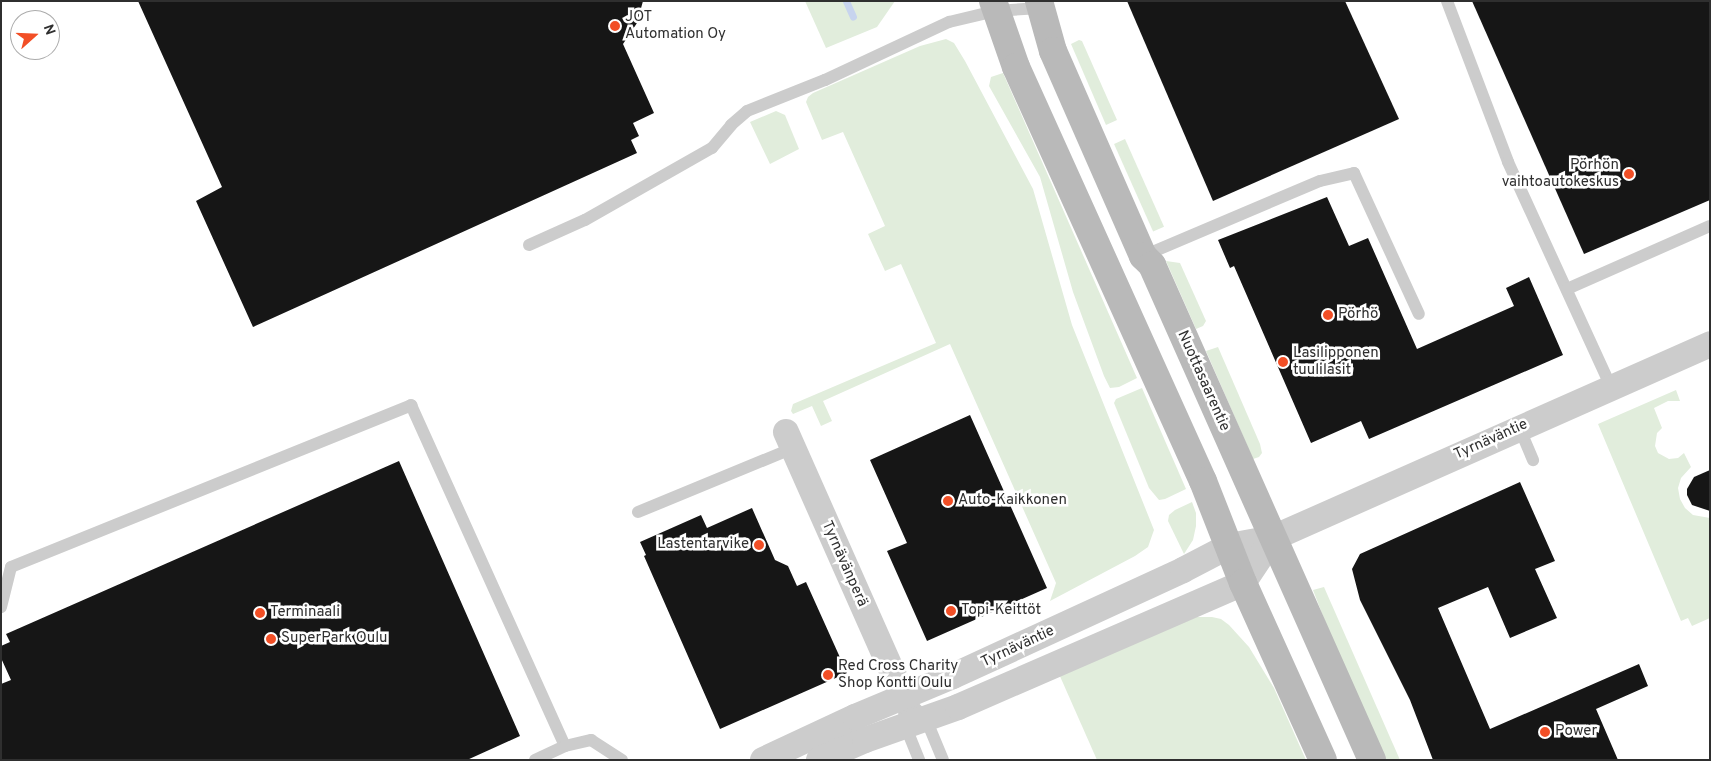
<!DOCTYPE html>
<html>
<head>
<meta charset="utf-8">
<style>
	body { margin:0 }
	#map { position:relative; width:1711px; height:761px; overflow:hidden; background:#fff; font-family:Overpass,sans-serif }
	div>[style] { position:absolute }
	.green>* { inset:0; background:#e1eddc; transform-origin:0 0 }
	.stream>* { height:7px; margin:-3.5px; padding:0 3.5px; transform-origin:3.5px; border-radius:3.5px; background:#c7d4ee }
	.building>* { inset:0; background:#161616 }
	.lane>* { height:12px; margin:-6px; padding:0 6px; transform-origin:6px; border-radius:6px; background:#ccc }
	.street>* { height:26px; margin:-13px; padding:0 13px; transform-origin:13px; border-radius:13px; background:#ccc }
	.secondary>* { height:28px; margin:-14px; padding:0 14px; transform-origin:14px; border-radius:14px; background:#b9b9b9 }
	.dots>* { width:14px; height:14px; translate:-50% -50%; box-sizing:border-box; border:2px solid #fff; border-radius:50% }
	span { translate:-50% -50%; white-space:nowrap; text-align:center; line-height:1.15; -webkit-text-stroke:5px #fff; paint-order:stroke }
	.poi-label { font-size:15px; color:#2f2f2f }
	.left { translate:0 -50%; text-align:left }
	.right { translate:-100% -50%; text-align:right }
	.street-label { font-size:15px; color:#2f2f2f }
	.frame { position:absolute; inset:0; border:2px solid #2f2f2f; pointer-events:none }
	.north { position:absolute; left:10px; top:10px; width:50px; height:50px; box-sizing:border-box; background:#fff; border:1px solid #acacac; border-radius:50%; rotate:70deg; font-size:14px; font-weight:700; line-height:20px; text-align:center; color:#2f2f2f }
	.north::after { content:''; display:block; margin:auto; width:18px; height:22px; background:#f24f26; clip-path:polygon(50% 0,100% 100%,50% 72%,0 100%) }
</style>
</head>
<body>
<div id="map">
	<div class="green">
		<i style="clip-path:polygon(805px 1px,895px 1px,877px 27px,826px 48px)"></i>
		<i style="clip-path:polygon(946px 39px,954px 43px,965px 61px,1033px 189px,1072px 325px,1154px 530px,1148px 547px,1135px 556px,1050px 601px,1056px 583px,950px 344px,823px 401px,832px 421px,821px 426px,812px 406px,793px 414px,791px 411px,793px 404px,936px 343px,901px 264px,885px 271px,868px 234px,885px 226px,843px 132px,822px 140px,806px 102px,808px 97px,813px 93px,920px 46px)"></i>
		<i style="clip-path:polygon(1079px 40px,1082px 41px,1117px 120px,1106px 125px,1071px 44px)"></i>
		<i style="clip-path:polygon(1003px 73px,1137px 378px,1119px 387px,1110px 388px,1104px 376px,1073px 292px,1040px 177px,989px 86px,991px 77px)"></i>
		<i style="clip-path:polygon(776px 111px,785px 115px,799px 149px,770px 164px,750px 122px)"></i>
		<i style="left:1125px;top:139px;width:96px;height:12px;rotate:66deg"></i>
		<i style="clip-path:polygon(1166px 261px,1180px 263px,1206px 321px,1203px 326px,1196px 329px)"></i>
		<i style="clip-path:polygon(1218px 347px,1260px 444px,1262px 453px,1259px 457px,1253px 459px,1206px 351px)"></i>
		<i style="clip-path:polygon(1142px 388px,1186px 489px,1165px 499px,1159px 500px,1149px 488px,1114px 403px,1116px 399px)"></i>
		<i style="clip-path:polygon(1676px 390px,1680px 401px,1668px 401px,1654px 408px,1662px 428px,1657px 433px,1655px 446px,1658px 453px,1669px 459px,1678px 458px,1684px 453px,1691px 467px,1681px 478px,1678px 488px,1680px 499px,1685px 508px,1693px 515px,1710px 518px,1710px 618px,1692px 626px,1688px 618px,1681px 621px,1598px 424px)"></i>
		<i style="clip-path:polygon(1192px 502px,1196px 513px,1196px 526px,1193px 540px,1184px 554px,1168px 521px,1169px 515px,1175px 510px)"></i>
		<i style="clip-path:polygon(1324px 587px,1400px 760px,1386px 760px,1328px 629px,1313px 590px)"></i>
		<i style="clip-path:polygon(1196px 617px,1212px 617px,1221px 619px,1229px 625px,1249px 647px,1274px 688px,1306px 760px,1097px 760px,1059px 674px)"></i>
	</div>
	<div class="stream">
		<i style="left:846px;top:1px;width:17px;rotate:66deg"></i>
	</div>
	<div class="building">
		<i style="clip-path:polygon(138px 1px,643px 1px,637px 23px,623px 44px,654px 113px,633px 123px,639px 136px,631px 140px,637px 153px,253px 327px,196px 201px,222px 187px)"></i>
		<i style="clip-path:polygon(1127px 1px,1345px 1px,1399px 119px,1213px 201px)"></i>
		<i style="clip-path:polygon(1472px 1px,1710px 1px,1710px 200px,1584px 254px)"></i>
		<i style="clip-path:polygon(1327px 197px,1349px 246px,1368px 238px,1417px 349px,1514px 306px,1506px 288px,1529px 277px,1563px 355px,1369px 439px,1361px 421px,1311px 443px,1234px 266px,1230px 268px,1218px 240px)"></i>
		<i style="clip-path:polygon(970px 415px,1047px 588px,927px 641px,887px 551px,907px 543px,870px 460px)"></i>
		<i style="clip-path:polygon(399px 461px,520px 736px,467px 760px,1px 760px,1px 684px,11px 680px,1px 658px,1px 646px,10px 642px,6px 634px)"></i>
		<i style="clip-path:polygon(1710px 470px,1710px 511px,1692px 505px,1687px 495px,1687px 489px,1694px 477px)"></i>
		<i style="clip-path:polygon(1520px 482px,1555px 561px,1535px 569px,1557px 618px,1510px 638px,1488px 587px,1438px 608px,1490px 729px,1639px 664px,1648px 686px,1596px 709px,1618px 760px,1433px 760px,1410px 700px,1360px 600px,1352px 569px,1360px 554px)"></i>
		<i style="clip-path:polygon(752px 508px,775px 560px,788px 566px,797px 586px,806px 582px,847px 673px,720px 729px,644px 556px,646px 555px,640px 542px,701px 515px,707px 528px)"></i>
	</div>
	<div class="lane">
		<i style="left:1447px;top:1px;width:172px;rotate:69.2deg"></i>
		<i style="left:1508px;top:162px;width:247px;rotate:65.4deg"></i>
		<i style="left:529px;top:245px;width:61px;rotate:-24.1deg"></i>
		<i style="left:585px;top:220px;width:146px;rotate:-29.6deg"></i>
		<i style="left:712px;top:148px;width:30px;rotate:-50deg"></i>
		<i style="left:731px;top:125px;width:21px;rotate:-41deg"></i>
		<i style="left:747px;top:111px;width:84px;rotate:-21.7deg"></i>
		<i style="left:825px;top:80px;width:137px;rotate:-25.1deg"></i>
		<i style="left:949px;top:22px;width:47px;rotate:-13.4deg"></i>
		<i style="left:995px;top:11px;width:45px;rotate:-3.8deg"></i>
		<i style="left:1143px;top:256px;width:192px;rotate:-23deg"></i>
		<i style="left:1320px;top:181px;width:35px;rotate:-13deg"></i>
		<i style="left:1354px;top:173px;width:155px;rotate:65.3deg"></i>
		<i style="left:1567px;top:289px;width:156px;rotate:-23.8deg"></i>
		<i style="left:1519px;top:427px;width:36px;rotate:67deg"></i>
		<i style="left:638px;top:512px;width:168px;rotate:-22.4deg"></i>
		<i style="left:1px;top:607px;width:41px;rotate:-76deg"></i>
		<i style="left:11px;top:567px;width:432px;rotate:-22deg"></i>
		<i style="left:411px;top:405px;width:374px;rotate:65.7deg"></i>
		<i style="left:903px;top:696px;width:33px;rotate:45deg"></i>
		<i style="left:926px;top:719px;width:44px;rotate:67.5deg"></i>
		<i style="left:903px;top:696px;width:29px;rotate:86deg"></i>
		<i style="left:905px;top:725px;width:38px;rotate:68deg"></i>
		<i style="left:535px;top:760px;width:33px;rotate:-25deg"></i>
		<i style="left:565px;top:746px;width:27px;rotate:-13deg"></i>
		<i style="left:591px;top:740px;width:37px;rotate:33deg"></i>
	</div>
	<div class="street">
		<i style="left:786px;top:432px;width:289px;rotate:66.1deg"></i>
		<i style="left:763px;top:760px;width:102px;rotate:-25.1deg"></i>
		<i style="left:855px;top:717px;width:106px;rotate:-22.7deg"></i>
		<i style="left:953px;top:676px;width:253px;rotate:-24.7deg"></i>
		<i style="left:1183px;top:570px;width:52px;rotate:-27.6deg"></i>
		<i style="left:1229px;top:546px;width:45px;rotate:-10.3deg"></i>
		<i style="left:1273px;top:538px;width:478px;rotate:-23.9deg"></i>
		<i style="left:819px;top:760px;width:50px;rotate:-23.5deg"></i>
		<i style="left:865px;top:740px;width:99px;rotate:-19.5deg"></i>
		<i style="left:958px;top:707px;width:311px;rotate:-23.5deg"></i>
		<i style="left:1243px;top:583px;width:54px;rotate:-56.3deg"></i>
	</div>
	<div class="secondary">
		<i style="left:993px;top:1px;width:70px;rotate:70.8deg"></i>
		<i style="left:1016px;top:67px;width:454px;rotate:65.7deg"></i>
		<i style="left:1203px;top:481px;width:110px;rotate:68.6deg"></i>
		<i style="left:1243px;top:583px;width:194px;rotate:65.7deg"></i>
		<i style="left:1039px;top:1px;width:52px;rotate:74.4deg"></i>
		<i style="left:1053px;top:51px;width:224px;rotate:66.3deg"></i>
		<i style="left:1143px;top:256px;width:13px;rotate:45deg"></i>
		<i style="left:1152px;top:265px;width:542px;rotate:66.04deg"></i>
	</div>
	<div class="dots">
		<i style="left:615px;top:26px;background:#f24f26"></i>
		<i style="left:1629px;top:174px;background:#f24f26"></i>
		<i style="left:1328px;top:315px;background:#f24f26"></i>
		<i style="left:1283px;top:362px;background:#f24f26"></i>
		<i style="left:948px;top:501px;background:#f24f26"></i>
		<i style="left:759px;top:545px;background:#f24f26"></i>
		<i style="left:951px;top:611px;background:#f24f26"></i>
		<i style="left:260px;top:613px;background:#f24f26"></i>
		<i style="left:271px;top:639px;background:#f24f26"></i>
		<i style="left:828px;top:675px;background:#f24f26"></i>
		<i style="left:1545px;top:732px;background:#f24f26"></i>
	</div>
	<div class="poi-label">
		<span class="left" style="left:625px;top:26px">JOT<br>Automation Oy</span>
		<span class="right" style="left:1619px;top:174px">Pörhön<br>vaihtoautokeskus</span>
		<span class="left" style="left:1338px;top:315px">Pörhö</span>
		<span class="left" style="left:1293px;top:362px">Lasilipponen<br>tuulilasit</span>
		<span class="left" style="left:958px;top:501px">Auto-Kaikkonen</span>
		<span class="right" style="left:749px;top:545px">Lastentarvike</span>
		<span class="left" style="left:961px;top:611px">Topi-Keittöt</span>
		<span class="left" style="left:270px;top:613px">Terminaali</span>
		<span class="left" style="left:281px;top:639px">SuperPark Oulu</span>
		<span class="left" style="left:838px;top:675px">Red Cross Charity<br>Shop Kontti Oulu</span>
		<span class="left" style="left:1555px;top:732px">Power</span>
	</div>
	<div class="street-label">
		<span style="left:1203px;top:381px;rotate:66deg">Nuottasaarentie</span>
		<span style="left:1491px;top:440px;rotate:-24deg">Tyrnäväntie</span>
		<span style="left:844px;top:564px;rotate:66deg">Tyrnävänperä</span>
		<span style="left:1018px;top:647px;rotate:-25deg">Tyrnäväntie</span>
	</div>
	<div class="frame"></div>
	<div class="north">N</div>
</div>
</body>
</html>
